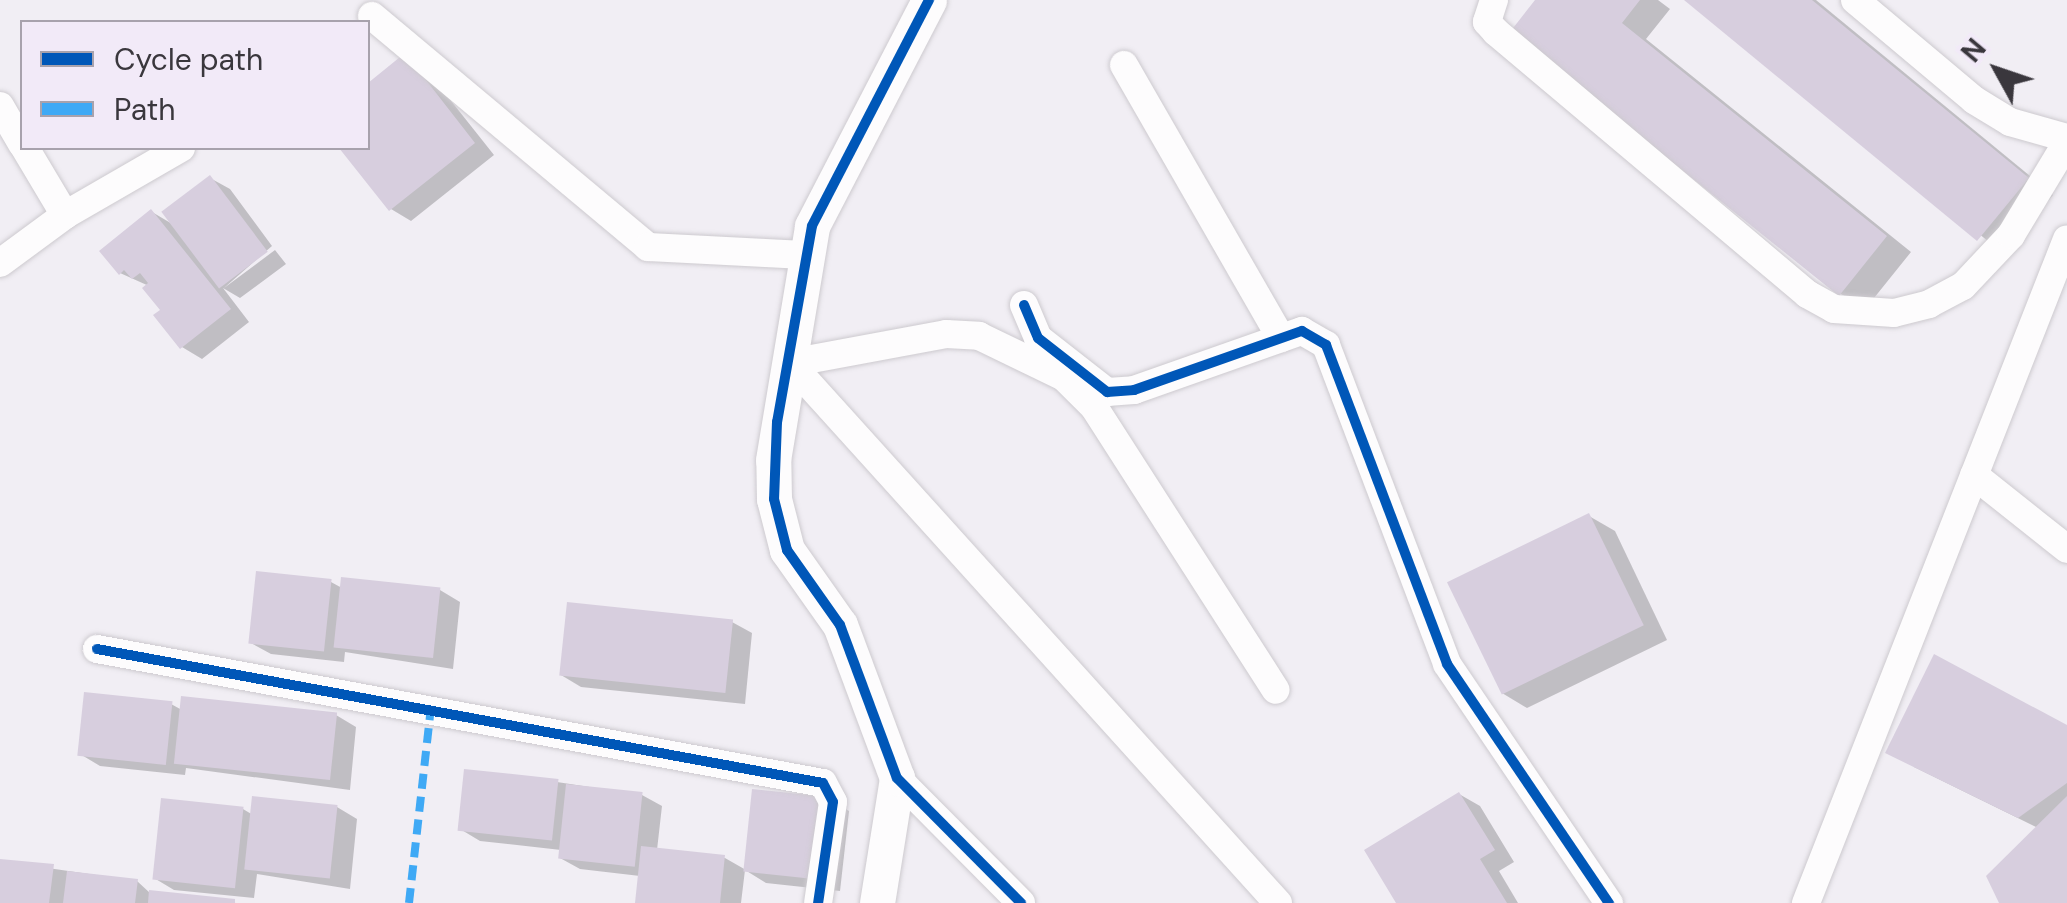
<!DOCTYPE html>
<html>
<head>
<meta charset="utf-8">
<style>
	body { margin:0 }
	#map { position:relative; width:2067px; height:903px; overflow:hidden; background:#f1eef4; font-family:"DM Sans",sans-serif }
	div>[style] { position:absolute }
	.shadow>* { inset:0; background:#0003 }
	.building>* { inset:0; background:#d7cede; transform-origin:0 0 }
	.roads { filter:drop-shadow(0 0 2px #cdcacf) drop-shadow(0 0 2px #cdcacf) }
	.minor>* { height:28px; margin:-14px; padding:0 14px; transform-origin:14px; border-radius:14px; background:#fdfcfd }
	.tertiary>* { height:35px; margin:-17.5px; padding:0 17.5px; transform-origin:17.5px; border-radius:17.5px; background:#fdfcfd }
	.quiet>* { height:8px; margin-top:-4px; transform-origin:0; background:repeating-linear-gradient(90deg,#3fa9f5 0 15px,transparent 0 23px) }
	.cycleway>* { height:10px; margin:-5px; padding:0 5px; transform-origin:5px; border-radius:5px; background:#0057b8 }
	span { translate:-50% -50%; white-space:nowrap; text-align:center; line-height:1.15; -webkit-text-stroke:9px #f2eaf8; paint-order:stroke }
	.legend { position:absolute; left:20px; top:20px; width:350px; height:130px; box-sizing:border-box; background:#f2eaf8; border:2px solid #a8a2ad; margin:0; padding:12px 18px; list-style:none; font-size:30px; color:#3a373d }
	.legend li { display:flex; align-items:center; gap:20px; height:50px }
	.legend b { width:50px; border:2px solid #a8a2ad }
	.north { position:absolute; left:1947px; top:20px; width:100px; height:100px; -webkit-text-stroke:8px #f2eaf8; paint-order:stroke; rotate:310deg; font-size:28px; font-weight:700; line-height:40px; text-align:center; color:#3a373d }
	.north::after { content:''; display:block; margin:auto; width:35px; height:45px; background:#3a373d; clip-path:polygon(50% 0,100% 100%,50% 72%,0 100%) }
</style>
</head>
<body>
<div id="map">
	<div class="shadow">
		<i style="clip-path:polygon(1538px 0,1658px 0,1670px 9px,1646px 39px,1911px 252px,1866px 308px,1841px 294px)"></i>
		<i style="clip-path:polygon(1688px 0,1816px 0,2053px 195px,2004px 254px)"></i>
		<i style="clip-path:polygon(405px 56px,425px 68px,494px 155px,411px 221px,391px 209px,342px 148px,368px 148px,368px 86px)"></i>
		<i style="clip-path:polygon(210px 178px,230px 189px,272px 246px,224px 288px,275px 250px,286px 264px,240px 298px,223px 288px,249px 322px,202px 359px,182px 347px,149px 286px,120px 273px,152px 212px,174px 225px)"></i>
		<i style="clip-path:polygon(1589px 516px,1615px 531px,1667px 640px,1527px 708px,1502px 693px)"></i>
		<i style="clip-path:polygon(331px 582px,342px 588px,440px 590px,460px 602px,453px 669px,345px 652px,344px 662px,271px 654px,251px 643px)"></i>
		<i style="clip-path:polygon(732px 622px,752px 633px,745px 704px,581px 687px,561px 675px)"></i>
		<i style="clip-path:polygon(171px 704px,182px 710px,336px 715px,356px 727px,350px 790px,186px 768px,185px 775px,100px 766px,80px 754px)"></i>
		<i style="clip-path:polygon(2067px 728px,2067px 903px,2002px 903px,2038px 828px,1914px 767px)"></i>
		<i style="clip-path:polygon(557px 782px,642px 795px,662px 806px,657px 850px,725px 858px,746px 870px,829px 799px,849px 811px,840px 891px,766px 883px,745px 870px,741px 903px,637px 903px,640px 876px,580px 869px,560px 858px,561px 850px,480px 841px,460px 829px)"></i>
		<i style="clip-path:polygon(1459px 794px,1480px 806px,1514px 862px,1499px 871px,1518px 903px,1399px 903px)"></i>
		<i style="clip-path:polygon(337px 807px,357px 819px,350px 889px,257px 874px,254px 898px,174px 890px,154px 878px,243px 809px,253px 815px)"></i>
		<i style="clip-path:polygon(0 861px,137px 881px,150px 893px,236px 903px,0 903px)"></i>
	</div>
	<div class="building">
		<i style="clip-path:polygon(1535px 0,1640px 0,1622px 23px,1887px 236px,1839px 296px,1510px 32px)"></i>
		<i style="clip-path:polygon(1684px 0,1812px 0,2029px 178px,1977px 241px)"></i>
		<i style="clip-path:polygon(405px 53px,475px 143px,389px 211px,339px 148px,368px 148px,368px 83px)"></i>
		<i style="left:210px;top:175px;width:96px;height:61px;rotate:53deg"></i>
		<i style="clip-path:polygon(151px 209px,231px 309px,180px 349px,153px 315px,160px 310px,142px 288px,148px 283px,140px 273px,132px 279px,124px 270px,119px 275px,99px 251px)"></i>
		<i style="left:1589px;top:513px;width:125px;height:158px;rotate:64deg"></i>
		<i style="left:256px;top:571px;width:76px;height:73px;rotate:6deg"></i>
		<i style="left:341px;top:577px;width:100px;height:71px;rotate:6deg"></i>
		<i style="left:567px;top:602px;width:167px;height:74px;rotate:6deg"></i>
		<i style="clip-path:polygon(1934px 654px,2067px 725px,2067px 783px,2018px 818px,1885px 753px)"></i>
		<i style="left:84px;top:692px;width:89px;height:64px;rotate:6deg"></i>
		<i style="left:181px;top:696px;width:157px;height:68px;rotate:6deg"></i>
		<i style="left:464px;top:769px;width:95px;height:62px;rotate:6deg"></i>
		<i style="left:566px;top:784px;width:77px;height:75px;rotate:6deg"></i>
		<i style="left:752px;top:789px;width:78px;height:83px;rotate:6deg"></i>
		<i style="clip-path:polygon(1459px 792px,1495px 850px,1480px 859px,1507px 903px,1396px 903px,1364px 850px)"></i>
		<i style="left:252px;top:796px;width:86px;height:74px;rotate:6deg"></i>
		<i style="clip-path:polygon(2067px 796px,2067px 903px,1999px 903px,1986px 876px)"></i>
		<i style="left:161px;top:798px;width:83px;height:82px;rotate:6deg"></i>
		<i style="clip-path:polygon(641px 846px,725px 855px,720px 903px,635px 903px)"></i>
		<i style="clip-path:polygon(0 859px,54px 864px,49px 903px,0 903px)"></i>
		<i style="clip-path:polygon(67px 871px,138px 879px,135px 903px,63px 903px)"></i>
		<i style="clip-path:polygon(149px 890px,235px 899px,235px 903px,148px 903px)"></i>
	</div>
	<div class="roads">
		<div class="minor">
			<i style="left:1494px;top:0;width:23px;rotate:108deg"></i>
			<i style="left:1487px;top:22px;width:13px;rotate:48deg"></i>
			<i style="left:1496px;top:32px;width:407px;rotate:40.1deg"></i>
			<i style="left:1807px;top:294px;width:31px;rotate:29deg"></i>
			<i style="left:1834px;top:309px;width:60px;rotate:3.8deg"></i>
			<i style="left:1894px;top:313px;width:36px;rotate:-14deg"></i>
			<i style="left:1929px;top:304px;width:38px;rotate:-28deg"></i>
			<i style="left:1963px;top:286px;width:70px;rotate:-46.7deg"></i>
			<i style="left:2011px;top:235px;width:109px;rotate:-58.9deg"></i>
			<i style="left:1855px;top:0;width:155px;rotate:40deg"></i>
			<i style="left:1974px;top:100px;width:42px;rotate:31.4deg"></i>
			<i style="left:2010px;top:122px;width:59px;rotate:15.7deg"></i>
			<i style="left:372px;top:16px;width:360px;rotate:39.9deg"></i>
			<i style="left:648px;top:247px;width:157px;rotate:2.9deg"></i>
			<i style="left:1124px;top:65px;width:315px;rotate:60.1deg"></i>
			<i style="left:0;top:106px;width:44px;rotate:59.9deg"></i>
			<i style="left:25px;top:148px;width:78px;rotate:59.2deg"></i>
			<i style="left:0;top:263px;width:81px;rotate:-36.4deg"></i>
			<i style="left:65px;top:215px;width:134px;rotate:-30deg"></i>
			<i style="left:1024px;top:305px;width:36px;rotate:67deg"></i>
			<i style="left:1038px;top:338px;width:88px;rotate:38deg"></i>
			<i style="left:1107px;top:392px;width:27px;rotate:-4deg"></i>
			<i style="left:1134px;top:390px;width:178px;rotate:-19.4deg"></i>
			<i style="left:1302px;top:331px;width:28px;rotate:30deg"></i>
			<i style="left:1326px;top:345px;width:341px;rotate:69.2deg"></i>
			<i style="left:1447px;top:664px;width:289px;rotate:55.9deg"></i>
			<i style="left:790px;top:363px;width:728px;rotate:47.9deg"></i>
			<i style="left:790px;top:363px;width:159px;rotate:-10.5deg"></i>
			<i style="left:946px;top:334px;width:33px;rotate:3deg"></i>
			<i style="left:979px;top:336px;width:94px;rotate:25.8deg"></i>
			<i style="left:1064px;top:377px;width:42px;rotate:45deg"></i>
			<i style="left:1094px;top:407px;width:336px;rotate:57.3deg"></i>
			<i style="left:1974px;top:475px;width:119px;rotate:38.5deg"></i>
			<i style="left:97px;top:649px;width:738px;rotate:10.46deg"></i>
			<i style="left:823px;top:783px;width:21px;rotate:62deg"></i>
			<i style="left:833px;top:802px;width:102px;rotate:98.4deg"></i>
			<i style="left:897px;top:778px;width:176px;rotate:45.2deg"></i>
			<i style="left:1806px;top:903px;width:713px;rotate:-68.54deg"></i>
		</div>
		<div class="tertiary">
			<i style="left:877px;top:903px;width:127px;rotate:-80.9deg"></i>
			<i style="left:897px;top:778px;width:163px;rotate:-110.4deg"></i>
			<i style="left:840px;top:625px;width:92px;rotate:-125.2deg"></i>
			<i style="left:787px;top:550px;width:53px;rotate:-104.3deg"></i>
			<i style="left:774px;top:499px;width:39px;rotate:-91deg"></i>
			<i style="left:773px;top:460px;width:237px;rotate:-80.5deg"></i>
			<i style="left:812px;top:226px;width:254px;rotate:-62.6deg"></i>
		</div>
	</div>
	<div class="quiet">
		<i style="left:409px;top:903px;width:198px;rotate:-83.6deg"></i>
	</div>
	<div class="cycleway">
		<i style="left:929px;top:0;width:254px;rotate:117.4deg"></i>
		<i style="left:812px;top:226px;width:199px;rotate:100.1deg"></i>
		<i style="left:777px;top:422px;width:77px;rotate:92.2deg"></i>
		<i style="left:774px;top:499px;width:53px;rotate:75.7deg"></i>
		<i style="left:787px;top:550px;width:92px;rotate:54.8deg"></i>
		<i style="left:840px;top:625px;width:163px;rotate:69.6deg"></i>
		<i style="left:897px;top:778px;width:176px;rotate:45.2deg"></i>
		<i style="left:1024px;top:305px;width:36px;rotate:67deg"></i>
		<i style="left:1038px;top:338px;width:88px;rotate:38deg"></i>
		<i style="left:1107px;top:392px;width:27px;rotate:-4deg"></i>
		<i style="left:1134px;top:390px;width:178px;rotate:-19.4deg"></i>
		<i style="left:1302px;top:331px;width:28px;rotate:30deg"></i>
		<i style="left:1326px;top:345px;width:341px;rotate:69.2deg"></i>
		<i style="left:1447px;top:664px;width:289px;rotate:55.9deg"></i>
		<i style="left:97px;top:649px;width:738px;rotate:10.46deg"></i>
		<i style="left:823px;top:783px;width:21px;rotate:62deg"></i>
		<i style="left:833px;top:802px;width:102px;rotate:98.4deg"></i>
	</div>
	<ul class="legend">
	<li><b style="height:12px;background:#0057b8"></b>Cycle path</li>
	<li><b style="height:12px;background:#3fa9f5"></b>Path</li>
	</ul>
	<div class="north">N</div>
</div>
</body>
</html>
